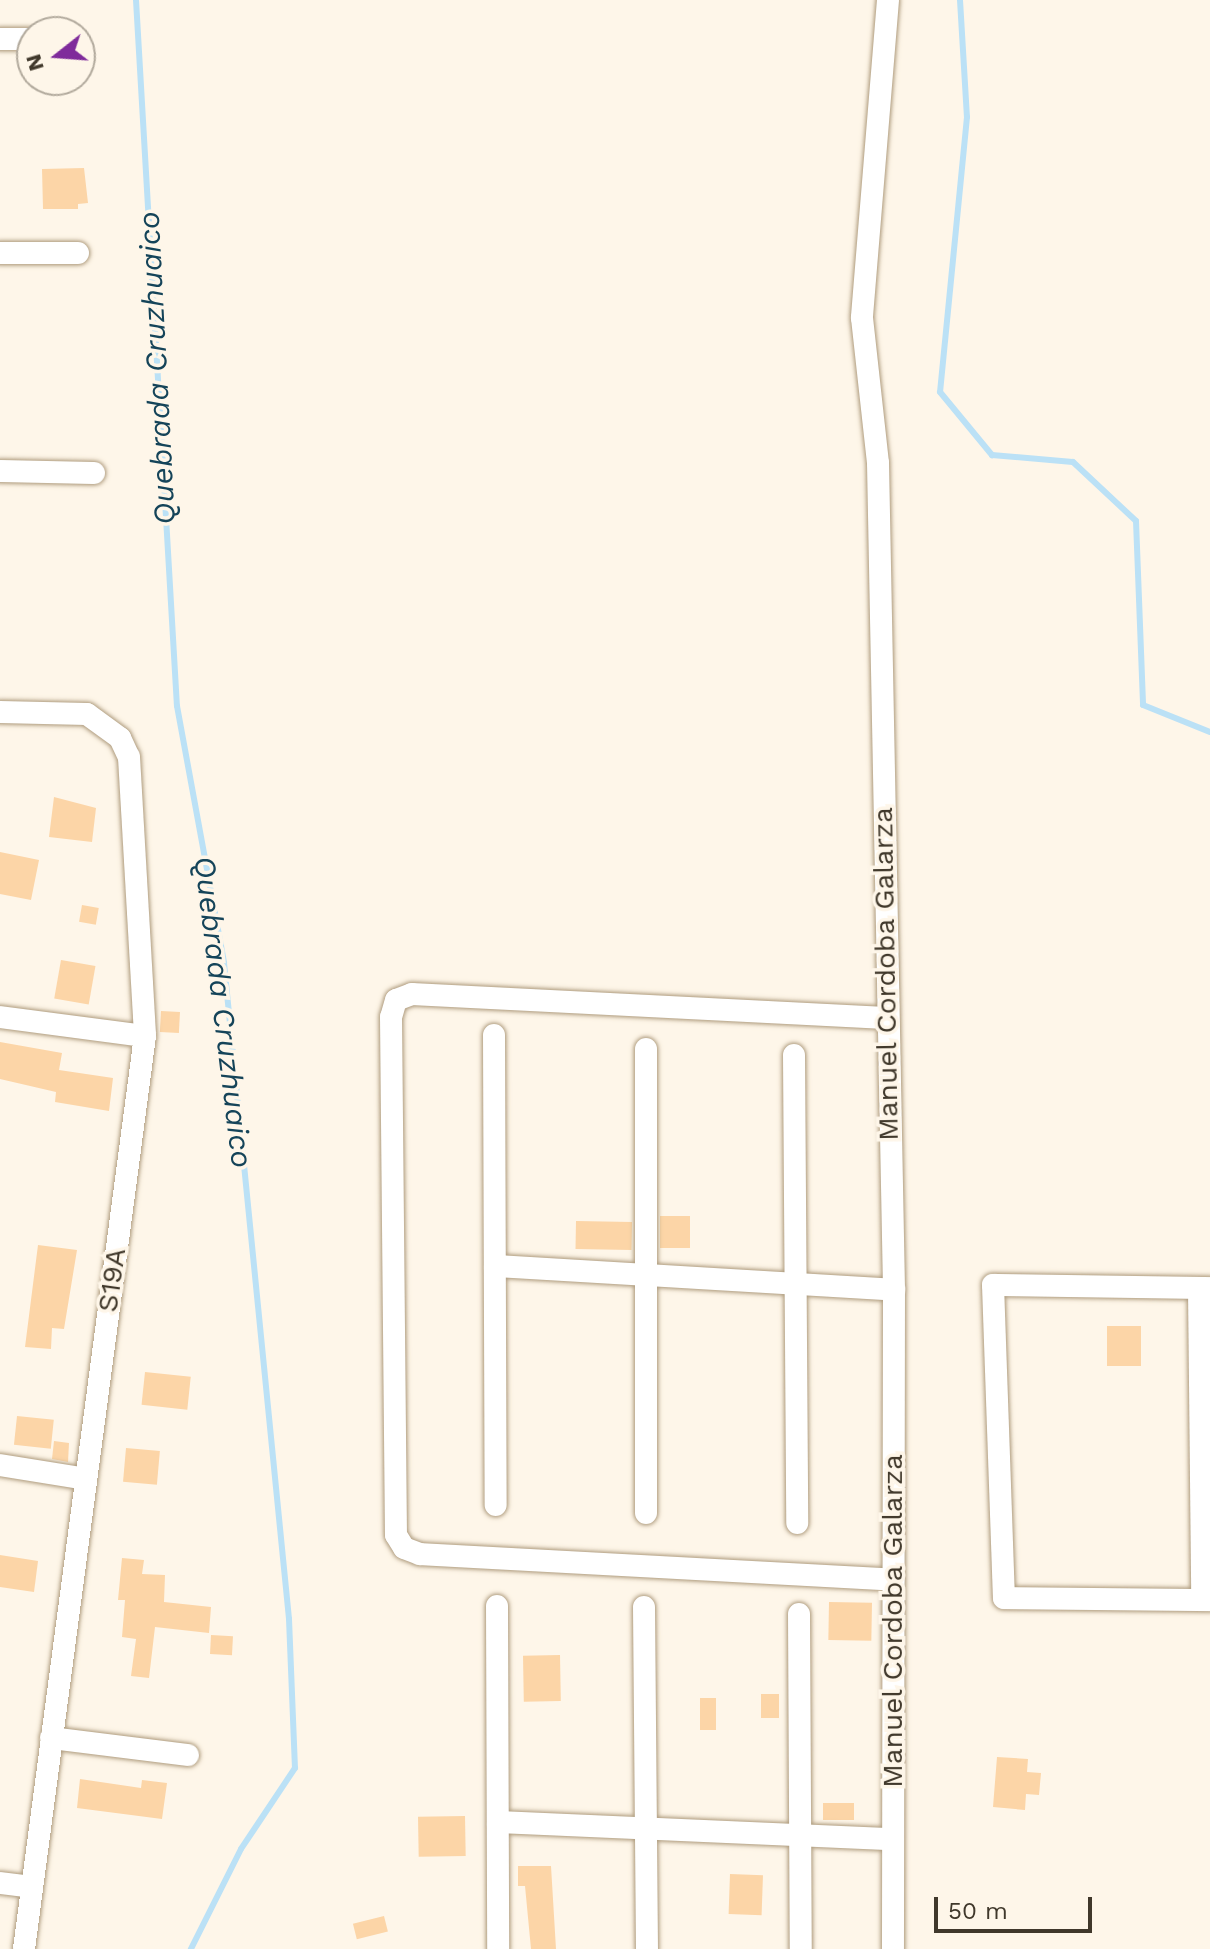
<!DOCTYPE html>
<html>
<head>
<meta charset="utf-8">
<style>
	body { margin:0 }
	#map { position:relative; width:1210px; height:1949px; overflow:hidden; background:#fef6e9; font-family:"Work Sans",sans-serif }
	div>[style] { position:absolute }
	.stream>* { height:6px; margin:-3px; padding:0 3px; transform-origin:3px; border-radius:3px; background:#bbe1f6 }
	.building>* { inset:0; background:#fcd5a7; transform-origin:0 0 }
	.roads { filter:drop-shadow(0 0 2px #af9c7e) drop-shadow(0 0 2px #af9c7e) }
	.minor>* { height:22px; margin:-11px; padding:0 11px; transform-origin:11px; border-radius:11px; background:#fff }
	span { translate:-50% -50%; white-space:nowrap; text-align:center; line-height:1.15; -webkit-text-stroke:7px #fef6e9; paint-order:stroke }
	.street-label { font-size:28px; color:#40382b }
	.water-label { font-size:30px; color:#154459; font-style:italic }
	.north { position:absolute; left:16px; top:16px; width:80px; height:80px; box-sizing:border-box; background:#fef6e9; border:2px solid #b2aa9d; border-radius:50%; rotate:253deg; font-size:22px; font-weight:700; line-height:32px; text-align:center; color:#40382b }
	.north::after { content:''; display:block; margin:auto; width:28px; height:36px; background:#7f2b9b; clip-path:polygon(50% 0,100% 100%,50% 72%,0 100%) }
	.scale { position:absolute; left:934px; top:1897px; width:158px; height:36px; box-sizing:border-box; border:4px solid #40382b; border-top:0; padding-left:10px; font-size:24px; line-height:28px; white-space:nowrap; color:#40382b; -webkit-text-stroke:6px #fef6e9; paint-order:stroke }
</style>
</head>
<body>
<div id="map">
	<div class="stream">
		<i style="left:136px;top:0;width:707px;rotate:86.68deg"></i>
		<i style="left:177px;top:706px;width:261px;rotate:79.6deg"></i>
		<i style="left:224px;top:963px;width:659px;rotate:84.34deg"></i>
		<i style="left:289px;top:1619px;width:149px;rotate:87.7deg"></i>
		<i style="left:295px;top:1768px;width:97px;rotate:123.7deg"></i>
		<i style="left:241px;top:1849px;width:112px;rotate:116.6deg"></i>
		<i style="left:960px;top:0;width:117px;rotate:86.6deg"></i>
		<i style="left:967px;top:117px;width:276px;rotate:95.6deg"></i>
		<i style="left:940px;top:392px;width:82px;rotate:50.5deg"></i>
		<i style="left:992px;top:455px;width:81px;rotate:4.9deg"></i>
		<i style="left:1073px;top:462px;width:86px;rotate:43.1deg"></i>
		<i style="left:1136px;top:521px;width:184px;rotate:87.8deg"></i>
		<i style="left:1143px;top:705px;width:72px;rotate:21.9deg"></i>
	</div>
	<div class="building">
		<i style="clip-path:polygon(84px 168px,88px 203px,78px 204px,78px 209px,43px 209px,42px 169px)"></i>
		<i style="clip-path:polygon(54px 797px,96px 808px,92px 842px,49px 837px)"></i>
		<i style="clip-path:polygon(0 852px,39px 860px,31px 900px,0 894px)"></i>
		<i style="left:82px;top:905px;width:17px;height:17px;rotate:10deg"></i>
		<i style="left:61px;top:960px;width:35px;height:39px;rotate:10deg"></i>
		<i style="left:161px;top:1011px;width:19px;height:21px;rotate:3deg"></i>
		<i style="clip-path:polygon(0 1042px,62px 1053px,59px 1070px,113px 1078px,109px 1111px,55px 1102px,56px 1092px,0 1079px)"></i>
		<i style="left:660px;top:1216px;width:30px;height:32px"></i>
		<i style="left:576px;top:1221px;width:56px;height:28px;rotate:1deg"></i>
		<i style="clip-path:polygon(38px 1245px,77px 1250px,64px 1329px,52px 1328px,51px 1349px,25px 1347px)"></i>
		<i style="left:1141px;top:1326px;width:40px;height:34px;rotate:90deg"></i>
		<i style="left:145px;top:1372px;width:46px;height:33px;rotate:6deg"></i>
		<i style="left:17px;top:1416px;width:37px;height:29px;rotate:6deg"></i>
		<i style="clip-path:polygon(54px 1441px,69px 1443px,68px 1462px,52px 1459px)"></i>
		<i style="left:126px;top:1448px;width:34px;height:34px;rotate:5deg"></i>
		<i style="clip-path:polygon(0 1555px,38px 1561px,34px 1592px,0 1587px)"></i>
		<i style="clip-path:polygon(122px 1558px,144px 1560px,142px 1574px,165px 1575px,164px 1602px,211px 1607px,209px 1633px,155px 1627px,149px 1678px,131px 1676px,136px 1639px,122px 1637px,125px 1600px,118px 1600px)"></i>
		<i style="left:829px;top:1602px;width:43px;height:38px;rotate:1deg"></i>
		<i style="left:211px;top:1635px;width:22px;height:19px;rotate:3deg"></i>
		<i style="left:560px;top:1655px;width:46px;height:37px;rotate:89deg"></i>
		<i style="left:761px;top:1694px;width:18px;height:24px"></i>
		<i style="left:700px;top:1698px;width:16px;height:32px"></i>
		<i style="clip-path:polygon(997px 1757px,1028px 1759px,1027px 1772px,1041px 1773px,1039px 1795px,1026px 1794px,1025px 1810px,993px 1807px)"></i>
		<i style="clip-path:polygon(80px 1779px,141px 1788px,142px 1780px,167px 1783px,162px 1819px,77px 1808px)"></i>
		<i style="left:823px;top:1803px;width:31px;height:17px"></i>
		<i style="left:465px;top:1816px;width:40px;height:47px;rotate:89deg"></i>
		<i style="clip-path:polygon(518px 1866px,551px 1866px,556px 1949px,531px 1949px,525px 1886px,518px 1886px)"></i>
		<i style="left:730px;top:1874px;width:33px;height:40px;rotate:2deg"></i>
		<i style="left:384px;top:1916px;width:16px;height:32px;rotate:76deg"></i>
	</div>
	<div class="roads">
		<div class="minor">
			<i style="left:888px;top:0;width:319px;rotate:94.7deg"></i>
			<i style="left:862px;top:318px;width:146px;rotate:83.7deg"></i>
			<i style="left:878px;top:463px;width:827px;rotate:88.89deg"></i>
			<i style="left:894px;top:1290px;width:659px;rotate:90.09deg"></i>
			<i style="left:0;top:39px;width:32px"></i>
			<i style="left:0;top:253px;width:78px"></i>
			<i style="left:0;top:471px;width:94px;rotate:1.2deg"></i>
			<i style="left:0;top:712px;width:87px;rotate:1.3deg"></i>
			<i style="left:87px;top:714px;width:41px;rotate:36deg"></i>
			<i style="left:120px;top:738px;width:21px;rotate:65deg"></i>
			<i style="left:129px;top:757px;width:279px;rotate:86.7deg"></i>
			<i style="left:145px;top:1036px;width:921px;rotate:97.55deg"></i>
			<i style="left:0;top:1017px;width:146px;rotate:7.5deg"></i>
			<i style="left:886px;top:1018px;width:475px;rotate:-177.1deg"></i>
			<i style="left:412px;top:994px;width:17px;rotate:159deg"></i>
			<i style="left:396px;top:1000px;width:18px;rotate:106deg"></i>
			<i style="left:391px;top:1017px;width:518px;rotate:89.45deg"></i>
			<i style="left:396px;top:1535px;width:15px;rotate:58deg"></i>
			<i style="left:404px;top:1548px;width:17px;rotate:21deg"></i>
			<i style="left:420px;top:1554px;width:474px;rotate:3.1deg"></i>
			<i style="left:494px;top:1035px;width:470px;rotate:89.8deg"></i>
			<i style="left:794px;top:1055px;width:468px;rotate:89.6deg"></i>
			<i style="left:495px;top:1266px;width:400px;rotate:3.4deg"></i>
			<i style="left:1199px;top:1288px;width:312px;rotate:89.4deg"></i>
			<i style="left:1210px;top:1288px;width:217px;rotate:-179.2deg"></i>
			<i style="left:993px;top:1285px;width:313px;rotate:88deg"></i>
			<i style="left:1004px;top:1598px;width:206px;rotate:0.6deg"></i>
			<i style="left:0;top:1465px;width:87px;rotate:9.2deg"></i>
			<i style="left:646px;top:1513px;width:464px;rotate:-90deg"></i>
			<i style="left:497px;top:1606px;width:343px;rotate:89.8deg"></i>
			<i style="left:644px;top:1607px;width:342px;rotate:89.5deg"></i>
			<i style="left:799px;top:1614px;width:335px;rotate:89.7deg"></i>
			<i style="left:51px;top:1738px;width:138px;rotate:7.1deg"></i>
			<i style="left:498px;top:1822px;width:395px;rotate:2.5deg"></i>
			<i style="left:0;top:1883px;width:31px;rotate:7deg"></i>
		</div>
	</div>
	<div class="street-label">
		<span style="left:886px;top:974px;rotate:-91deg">Manuel Cordoba Galarza</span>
		<span style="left:112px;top:1280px;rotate:-82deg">S19A</span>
		<span style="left:893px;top:1621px;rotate:-90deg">Manuel Cordoba Galarza</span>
	</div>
	<div class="water-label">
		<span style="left:157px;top:368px;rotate:-93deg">Quebrada Cruzhuaico</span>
		<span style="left:223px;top:1012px;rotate:83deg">Quebrada Cruzhuaico</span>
	</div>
	<div class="north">N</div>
	<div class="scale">50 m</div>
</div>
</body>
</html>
